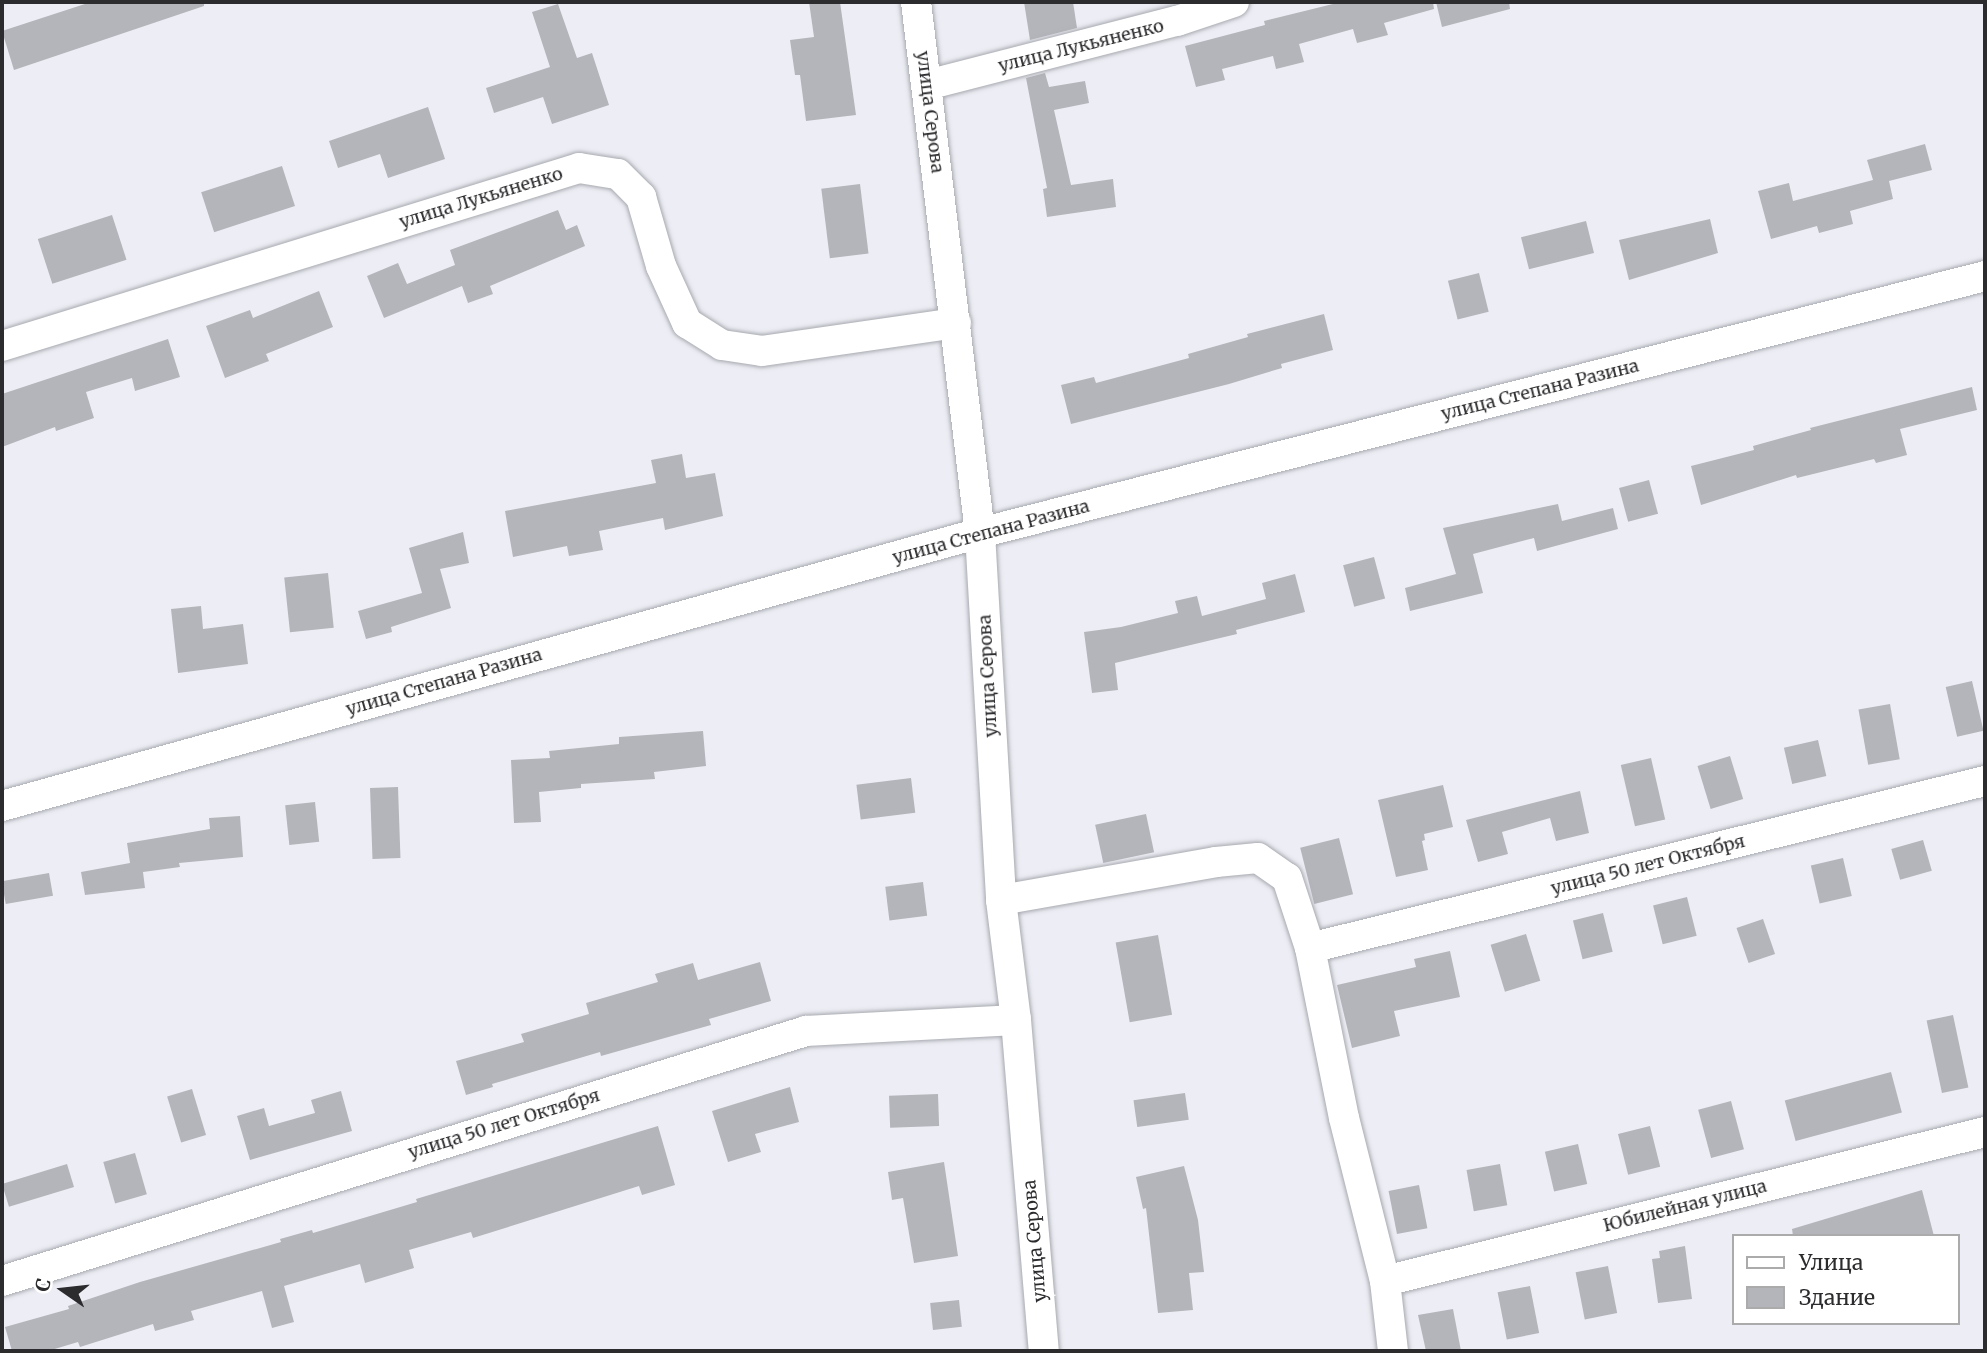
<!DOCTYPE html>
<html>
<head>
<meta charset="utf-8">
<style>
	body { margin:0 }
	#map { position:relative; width:1987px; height:1353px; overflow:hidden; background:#edeef5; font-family:Merriweather,serif }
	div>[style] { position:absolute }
	.building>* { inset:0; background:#b4b5bb; transform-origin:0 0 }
	.roads { filter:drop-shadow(0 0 2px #a7a9af) drop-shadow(0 0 2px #a7a9af) }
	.minor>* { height:30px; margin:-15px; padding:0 15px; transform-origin:15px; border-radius:15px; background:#fff }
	span { translate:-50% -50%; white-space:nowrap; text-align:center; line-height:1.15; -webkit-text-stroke:7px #fff; paint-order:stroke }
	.street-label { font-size:18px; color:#2c2c2f }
	.frame { position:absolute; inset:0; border:4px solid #2c2c2f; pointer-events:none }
	.legend { position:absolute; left:1732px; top:1234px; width:228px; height:91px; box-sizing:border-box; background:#fff; border:2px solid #ababac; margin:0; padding:9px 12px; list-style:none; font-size:21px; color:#2c2c2f }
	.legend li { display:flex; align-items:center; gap:14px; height:35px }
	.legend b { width:35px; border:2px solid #ababac }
	.north { position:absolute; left:28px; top:1255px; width:70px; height:70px; -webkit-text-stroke:5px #fff; paint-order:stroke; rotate:284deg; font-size:19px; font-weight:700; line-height:28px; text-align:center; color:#2c2c2f }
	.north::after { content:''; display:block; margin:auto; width:24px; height:32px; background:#2c2c2f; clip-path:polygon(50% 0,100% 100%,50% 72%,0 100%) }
</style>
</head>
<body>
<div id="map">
	<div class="building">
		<i style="clip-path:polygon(91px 2px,204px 2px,204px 6px,14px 70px,2px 31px)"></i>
		<i style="clip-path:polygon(809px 2px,840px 2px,856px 115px,806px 121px,800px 75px,795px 75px,790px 40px,814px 37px)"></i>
		<i style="clip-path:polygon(1024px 2px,1073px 2px,1077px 28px,1030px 40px)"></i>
		<i style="clip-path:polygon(1341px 2px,1433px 2px,1434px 9px,1384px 23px,1388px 35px,1357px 43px,1353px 29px,1299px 44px,1304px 62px,1276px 69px,1273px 56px,1222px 69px,1225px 80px,1196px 87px,1185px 46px,1265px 25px,1264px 21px)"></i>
		<i style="clip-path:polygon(1436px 2px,1509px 2px,1510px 9px,1442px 27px)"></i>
		<i style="clip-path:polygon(558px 4px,577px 58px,592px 53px,609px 105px,552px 124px,543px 97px,494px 113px,486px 88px,550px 67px,532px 12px)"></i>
		<i style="clip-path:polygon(1045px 73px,1049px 87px,1085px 81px,1089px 103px,1054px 110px,1071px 185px,1113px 179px,1116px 207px,1047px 217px,1043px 189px,1047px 188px,1026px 78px)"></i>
		<i style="clip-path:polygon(428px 107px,445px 159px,388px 178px,380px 154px,338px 168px,329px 141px)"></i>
		<i style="clip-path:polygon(1925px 144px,1932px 170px,1889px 181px,1893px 199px,1850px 211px,1853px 224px,1819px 233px,1817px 226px,1771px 239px,1758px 191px,1789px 183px,1793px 201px,1873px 180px,1867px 160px)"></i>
		<i style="left:282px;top:166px;width:42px;height:85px;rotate:72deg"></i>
		<i style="left:860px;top:184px;width:70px;height:39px;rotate:83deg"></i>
		<i style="clip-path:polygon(558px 210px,566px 230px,577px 225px,585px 246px,490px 286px,493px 294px,468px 303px,462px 286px,384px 318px,367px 276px,398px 263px,407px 284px,455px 265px,450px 250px)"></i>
		<i style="left:112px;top:215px;width:47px;height:78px;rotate:72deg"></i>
		<i style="clip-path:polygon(1710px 219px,1718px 253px,1629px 280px,1619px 240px)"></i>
		<i style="left:1586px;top:221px;width:33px;height:67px;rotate:76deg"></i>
		<i style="left:1479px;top:273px;width:40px;height:32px;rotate:76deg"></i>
		<i style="clip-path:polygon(319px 291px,333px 327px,266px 354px,269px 361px,225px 378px,206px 326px,250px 310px,253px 318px)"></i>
		<i style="clip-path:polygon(1324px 314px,1333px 350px,1281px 364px,1282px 368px,1229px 384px,1071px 424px,1061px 385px,1094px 377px,1096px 383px,1189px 358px,1188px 354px,1248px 337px,1247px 334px)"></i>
		<i style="clip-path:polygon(168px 339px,180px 377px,135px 391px,132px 378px,86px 392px,94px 418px,56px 431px,55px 427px,2px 447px,2px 394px)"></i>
		<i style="clip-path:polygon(1972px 387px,1977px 410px,1900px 429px,1907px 455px,1876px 463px,1874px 459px,1797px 478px,1796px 475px,1701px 505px,1691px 466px,1754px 450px,1753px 446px,1811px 430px,1810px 428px)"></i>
		<i style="clip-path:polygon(682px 454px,686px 478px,715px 473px,723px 516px,665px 530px,663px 518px,599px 531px,603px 550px,569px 556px,567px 546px,513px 557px,505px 511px,656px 483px,651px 460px)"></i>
		<i style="left:1649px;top:480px;width:35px;height:31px;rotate:75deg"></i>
		<i style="clip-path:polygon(1558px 504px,1562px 521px,1613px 508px,1618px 529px,1537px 551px,1534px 538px,1473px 554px,1483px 593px,1410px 611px,1405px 588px,1456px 574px,1443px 528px)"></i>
		<i style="clip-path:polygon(463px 532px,469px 563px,440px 569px,451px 608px,391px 627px,392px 632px,366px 639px,358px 611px,422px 593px,409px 548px)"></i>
		<i style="left:1374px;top:557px;width:43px;height:32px;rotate:75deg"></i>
		<i style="left:328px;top:573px;width:55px;height:44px;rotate:84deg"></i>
		<i style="clip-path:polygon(1295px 574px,1305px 612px,1236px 630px,1237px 634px,1115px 663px,1118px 690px,1092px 693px,1084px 632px,1121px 627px,1178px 613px,1175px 601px,1197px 596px,1202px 616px,1266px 599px,1262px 583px)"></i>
		<i style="clip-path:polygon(201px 606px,203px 629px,243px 624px,248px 664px,178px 673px,171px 609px)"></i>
		<i style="left:1972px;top:681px;width:51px;height:27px;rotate:77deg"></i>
		<i style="left:1890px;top:704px;width:56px;height:32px;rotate:80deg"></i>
		<i style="clip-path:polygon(703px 731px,706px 766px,654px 772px,655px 779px,581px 784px,581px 788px,539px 792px,541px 822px,514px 823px,511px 760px,550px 758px,549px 751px,619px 744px,619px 737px)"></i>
		<i style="left:1818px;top:740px;width:37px;height:35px;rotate:77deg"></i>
		<i style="left:1730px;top:756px;width:45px;height:34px;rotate:73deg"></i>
		<i style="left:1651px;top:758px;width:63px;height:31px;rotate:77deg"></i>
		<i style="left:911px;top:778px;width:35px;height:55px;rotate:83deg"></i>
		<i style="clip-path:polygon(1443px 785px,1453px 827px,1424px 834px,1425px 840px,1422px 841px,1428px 870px,1396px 877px,1378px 800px)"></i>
		<i style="left:398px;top:787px;width:71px;height:28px;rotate:88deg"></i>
		<i style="clip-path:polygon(1580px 791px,1589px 833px,1556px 841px,1550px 818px,1502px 832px,1508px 854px,1478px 862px,1466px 820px)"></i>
		<i style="left:315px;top:802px;width:40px;height:30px;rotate:84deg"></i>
		<i style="left:1146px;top:814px;width:39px;height:52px;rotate:78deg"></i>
		<i style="clip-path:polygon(240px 816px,243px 857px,179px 863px,180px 867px,143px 872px,145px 888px,85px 895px,81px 872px,130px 863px,127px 843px,210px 829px,209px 818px)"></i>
		<i style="left:1339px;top:838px;width:58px;height:40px;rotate:76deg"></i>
		<i style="left:1923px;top:840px;width:32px;height:33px;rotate:74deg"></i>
		<i style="left:1843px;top:858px;width:39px;height:33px;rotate:77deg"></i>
		<i style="left:49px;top:873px;width:23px;height:48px;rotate:80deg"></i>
		<i style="left:923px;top:882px;width:34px;height:38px;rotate:83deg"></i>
		<i style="left:1687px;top:897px;width:40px;height:35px;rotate:76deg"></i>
		<i style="left:1603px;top:913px;width:40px;height:31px;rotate:76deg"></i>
		<i style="left:1763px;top:919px;width:37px;height:28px;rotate:71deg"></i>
		<i style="left:1526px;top:934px;width:49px;height:37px;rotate:73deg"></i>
		<i style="left:1158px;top:935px;width:81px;height:43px;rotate:80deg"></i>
		<i style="clip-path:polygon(1450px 951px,1460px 997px,1394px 1011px,1400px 1036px,1352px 1048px,1337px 985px,1416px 967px,1414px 959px)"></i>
		<i style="clip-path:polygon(760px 962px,771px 1001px,709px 1019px,711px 1025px,601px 1056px,600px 1052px,492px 1084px,493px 1087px,466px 1095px,456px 1061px,524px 1042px,521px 1034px,589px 1014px,586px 1003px,658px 982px,655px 974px,693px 963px,698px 980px)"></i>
		<i style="left:1953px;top:1015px;width:74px;height:27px;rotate:78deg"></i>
		<i style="left:1891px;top:1072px;width:42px;height:110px;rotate:75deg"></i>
		<i style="clip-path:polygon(790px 1087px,799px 1122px,755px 1134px,761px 1152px,728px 1162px,712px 1111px)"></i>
		<i style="left:192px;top:1089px;width:48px;height:26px;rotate:73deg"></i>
		<i style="clip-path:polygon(341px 1091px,352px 1131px,250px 1160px,237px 1116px,264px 1108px,269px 1126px,315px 1113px,311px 1100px)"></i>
		<i style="left:1185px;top:1093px;width:27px;height:52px;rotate:82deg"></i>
		<i style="left:938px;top:1094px;width:32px;height:49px;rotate:88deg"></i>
		<i style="left:1731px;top:1101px;width:50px;height:34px;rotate:75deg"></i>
		<i style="clip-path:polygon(658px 1126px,675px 1185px,642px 1195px,639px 1186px,473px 1238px,471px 1232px,409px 1250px,414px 1268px,365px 1283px,360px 1264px,284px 1286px,294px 1322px,272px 1328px,262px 1291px,191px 1311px,194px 1320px,155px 1331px,153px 1324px,80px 1347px,78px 1342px,48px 1351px,12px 1351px,5px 1327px,69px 1309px,68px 1306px,140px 1282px,281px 1242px,280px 1239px,312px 1230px,313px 1233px,417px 1202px,416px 1199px)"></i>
		<i style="left:1650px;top:1126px;width:42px;height:33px;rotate:76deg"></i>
		<i style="left:1578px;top:1144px;width:41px;height:34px;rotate:77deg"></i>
		<i style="left:135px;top:1153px;width:43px;height:33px;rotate:74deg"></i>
		<i style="clip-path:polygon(944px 1162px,958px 1256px,914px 1263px,903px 1198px,892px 1200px,888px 1172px)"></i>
		<i style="left:67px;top:1164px;width:24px;height:68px;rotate:73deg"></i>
		<i style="left:1500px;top:1164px;width:42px;height:34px;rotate:80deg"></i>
		<i style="clip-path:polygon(1184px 1166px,1198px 1220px,1204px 1272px,1189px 1273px,1193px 1310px,1158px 1313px,1146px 1208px,1143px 1209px,1136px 1177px)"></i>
		<i style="left:1419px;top:1185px;width:44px;height:31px;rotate:79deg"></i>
		<i style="clip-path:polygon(1922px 1190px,1934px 1236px,1793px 1236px,1792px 1229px)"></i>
		<i style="clip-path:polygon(1685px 1246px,1692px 1299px,1658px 1303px,1652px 1259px,1660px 1258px,1659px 1251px)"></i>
		<i style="left:1608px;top:1266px;width:48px;height:33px;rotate:79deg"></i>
		<i style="left:1530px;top:1286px;width:48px;height:33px;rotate:79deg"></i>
		<i style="left:959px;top:1300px;width:27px;height:29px;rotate:84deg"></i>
		<i style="clip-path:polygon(1453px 1309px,1461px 1351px,1426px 1351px,1418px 1315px)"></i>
	</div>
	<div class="roads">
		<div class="minor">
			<i style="left:916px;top:2px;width:535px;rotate:83.13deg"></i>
			<i style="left:980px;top:533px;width:368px;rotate:86.7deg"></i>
			<i style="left:1001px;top:900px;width:121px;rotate:82.9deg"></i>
			<i style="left:1016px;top:1020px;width:332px;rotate:85.2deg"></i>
			<i style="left:927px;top:85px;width:258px;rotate:-14.4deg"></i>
			<i style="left:1177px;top:21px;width:60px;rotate:-18.4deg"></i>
			<i style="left:2px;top:346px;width:604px;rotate:-17.14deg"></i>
			<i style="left:579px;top:168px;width:39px;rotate:9deg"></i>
			<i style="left:618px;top:174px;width:33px;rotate:45deg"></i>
			<i style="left:641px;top:197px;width:72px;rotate:73.8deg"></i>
			<i style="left:661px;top:266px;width:63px;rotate:65.5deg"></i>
			<i style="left:687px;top:323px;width:41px;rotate:32.2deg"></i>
			<i style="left:722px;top:345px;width:40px;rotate:8.5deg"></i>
			<i style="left:762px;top:351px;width:196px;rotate:-8.2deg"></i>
			<i style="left:2px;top:806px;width:1015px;rotate:-15.6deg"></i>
			<i style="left:980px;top:533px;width:1037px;rotate:-14.34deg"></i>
			<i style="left:1001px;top:900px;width:218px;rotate:-10deg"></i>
			<i style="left:1216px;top:862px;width:42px;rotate:-5.4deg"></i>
			<i style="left:1258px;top:858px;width:35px;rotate:35deg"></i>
			<i style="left:1287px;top:878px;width:74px;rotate:71.8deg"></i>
			<i style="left:1310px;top:948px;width:173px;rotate:78.7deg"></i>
			<i style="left:1344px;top:1118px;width:168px;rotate:75.9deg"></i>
			<i style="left:1385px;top:1281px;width:70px;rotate:83.5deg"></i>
			<i style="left:1310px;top:948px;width:695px;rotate:-13.9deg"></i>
			<i style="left:2px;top:1281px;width:842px;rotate:-17.27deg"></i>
			<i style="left:806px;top:1031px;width:210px;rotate:-3deg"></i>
			<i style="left:1385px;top:1281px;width:618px;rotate:-13.95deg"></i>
		</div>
	</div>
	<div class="street-label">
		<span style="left:1081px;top:46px;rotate:-14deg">улица Лукьяненко</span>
		<span style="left:930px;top:112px;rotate:83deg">улица Серова</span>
		<span style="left:481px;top:198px;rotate:-17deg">улица Лукьяненко</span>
		<span style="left:1540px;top:390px;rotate:-14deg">улица Степана Разина</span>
		<span style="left:991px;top:532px;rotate:-15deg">улица Степана Разина</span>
		<span style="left:988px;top:676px;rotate:-93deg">улица Серова</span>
		<span style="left:444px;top:682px;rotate:-16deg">улица Степана Разина</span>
		<span style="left:1648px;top:865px;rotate:-14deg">улица 50 лет Октября</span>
		<span style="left:504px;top:1124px;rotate:-17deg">улица 50 лет Октября</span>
		<span style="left:1685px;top:1206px;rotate:-14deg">Юбилейная улица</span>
		<span style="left:1035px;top:1241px;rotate:-95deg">улица Серова</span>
	</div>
	<div class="frame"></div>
	<ul class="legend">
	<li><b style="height:9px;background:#fff"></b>Улица</li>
	<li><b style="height:19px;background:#b4b5bb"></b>Здание</li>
	</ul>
	<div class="north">С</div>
</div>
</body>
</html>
